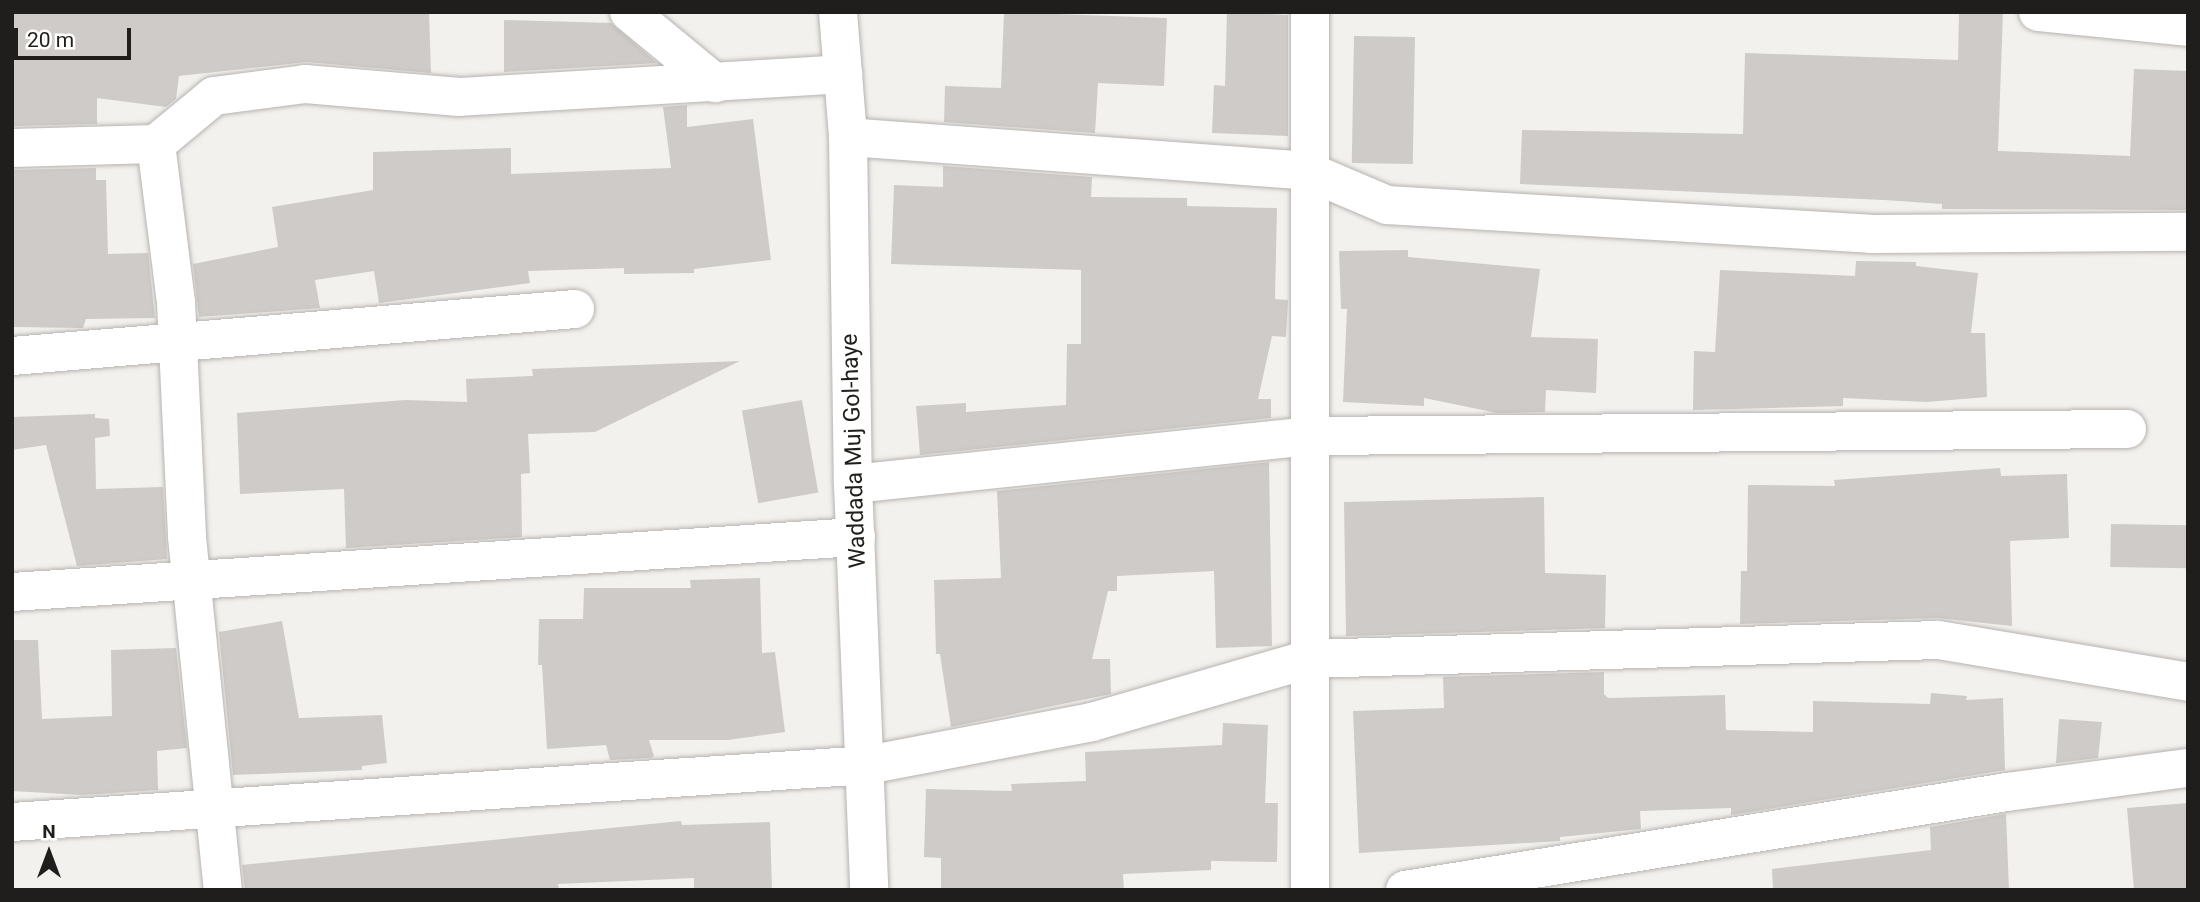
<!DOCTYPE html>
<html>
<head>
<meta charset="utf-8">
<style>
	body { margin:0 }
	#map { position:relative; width:2200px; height:902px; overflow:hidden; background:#f3f1ee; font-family:Roboto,sans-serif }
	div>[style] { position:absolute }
	.building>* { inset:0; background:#cecbc8; transform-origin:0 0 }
	.roads { filter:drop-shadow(0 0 2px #b6b3b0) drop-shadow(0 0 2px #b6b3b0) }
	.minor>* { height:38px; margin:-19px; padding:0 19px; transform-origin:19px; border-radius:19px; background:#fff }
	span { translate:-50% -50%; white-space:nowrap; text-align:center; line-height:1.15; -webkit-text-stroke:5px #fffffe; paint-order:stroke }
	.street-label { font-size:23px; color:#1f1e1d }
	.frame { position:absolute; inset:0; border:14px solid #1f1e1d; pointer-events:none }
	.north { position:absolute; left:14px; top:818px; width:70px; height:70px; -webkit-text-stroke:5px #fffffe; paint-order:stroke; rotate:0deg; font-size:19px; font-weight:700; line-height:28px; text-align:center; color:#1f1e1d }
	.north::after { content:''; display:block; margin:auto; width:24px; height:32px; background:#1f1e1d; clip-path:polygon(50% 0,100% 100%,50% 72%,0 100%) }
	.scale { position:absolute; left:14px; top:28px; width:117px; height:32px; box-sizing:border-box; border:4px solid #1f1e1d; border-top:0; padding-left:9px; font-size:21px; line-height:24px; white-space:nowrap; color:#1f1e1d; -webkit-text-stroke:5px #fffffe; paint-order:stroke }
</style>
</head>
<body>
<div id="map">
	<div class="building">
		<i style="clip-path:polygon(12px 12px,429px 12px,431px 73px,307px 62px,179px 76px,176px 99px,166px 107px,97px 98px,97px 124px,12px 126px)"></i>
		<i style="clip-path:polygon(1004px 12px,1167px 18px,1164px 86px,1098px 83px,1095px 133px,944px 122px,945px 86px,1001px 88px)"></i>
		<i style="clip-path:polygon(1227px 12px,1288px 15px,1288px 136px,1212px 133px,1214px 85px,1225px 86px)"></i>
		<i style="clip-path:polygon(1959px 12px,2003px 12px,1998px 151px,2130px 156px,2134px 69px,2188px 71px,2188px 210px,1942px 209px,1942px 204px,1884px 200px,1520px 184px,1522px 130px,1743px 134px,1745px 53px,1958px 60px)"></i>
		<i style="clip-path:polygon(504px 20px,611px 23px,657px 63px,504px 72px)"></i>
		<i style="left:1354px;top:36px;width:61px;height:127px;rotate:1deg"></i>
		<i style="clip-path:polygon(687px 105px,687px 127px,753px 119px,771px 260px,694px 269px,694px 273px,624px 274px,624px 268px,528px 271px,530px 283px,379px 303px,374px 271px,315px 280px,320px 308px,199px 317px,193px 264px,278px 247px,272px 207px,373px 190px,373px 152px,511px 148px,511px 174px,671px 168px,663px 107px)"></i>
		<i style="clip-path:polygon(943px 166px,1092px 177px,1091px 197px,1187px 198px,1187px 206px,1277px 208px,1275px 299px,1288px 300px,1286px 337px,1272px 336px,1258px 399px,1271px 399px,1271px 418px,920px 455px,916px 406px,966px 403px,966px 412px,1066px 405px,1067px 344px,1081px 344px,1081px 270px,891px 264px,894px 185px,943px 187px)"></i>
		<i style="clip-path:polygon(96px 168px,96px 180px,106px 180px,108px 254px,148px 253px,155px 318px,86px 319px,83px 328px,12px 327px,12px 170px)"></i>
		<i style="clip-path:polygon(1408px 250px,1408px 257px,1540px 269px,1531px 337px,1598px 339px,1596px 393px,1546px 390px,1545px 412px,1497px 413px,1424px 398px,1424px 406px,1343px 402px,1347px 309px,1341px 309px,1339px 251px)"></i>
		<i style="clip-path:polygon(1856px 261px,1916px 262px,1916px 266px,1978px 273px,1971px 333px,1985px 333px,1987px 397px,1926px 402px,1843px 398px,1843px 406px,1693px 410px,1694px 351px,1715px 352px,1720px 270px,1855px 276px)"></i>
		<i style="clip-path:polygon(740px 361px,595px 432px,528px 434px,530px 473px,521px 474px,522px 537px,346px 548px,344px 489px,240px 494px,237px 413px,405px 400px,467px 402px,466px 379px,533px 376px,532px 369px)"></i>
		<i style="left:802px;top:400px;width:94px;height:61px;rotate:80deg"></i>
		<i style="clip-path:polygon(95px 414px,95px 418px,109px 419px,110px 436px,95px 438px,96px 489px,163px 487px,167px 559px,77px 566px,46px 445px,12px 450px,12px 417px)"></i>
		<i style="clip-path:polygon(1269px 462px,1272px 646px,1216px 648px,1214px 571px,1117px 576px,1117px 591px,1108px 591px,1092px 659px,1110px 659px,1111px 694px,951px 727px,940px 654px,936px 654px,934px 580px,1001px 578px,997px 491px)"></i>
		<i style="clip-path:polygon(2000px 468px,2001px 476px,2067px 474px,2069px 538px,2010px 541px,2012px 626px,1938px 618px,1740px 624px,1741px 571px,1747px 571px,1748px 485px,1835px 486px,1834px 480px)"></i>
		<i style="clip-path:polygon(1544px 497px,1545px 573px,1606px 575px,1605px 628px,1346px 636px,1344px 502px)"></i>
		<i style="left:2111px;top:524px;width:77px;height:43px;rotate:1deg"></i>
		<i style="clip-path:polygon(760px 578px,762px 653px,775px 652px,785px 732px,728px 740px,649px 740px,654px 756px,650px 758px,610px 760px,606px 745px,547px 749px,542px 665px,538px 665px,539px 619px,583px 619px,584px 588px,691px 588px,690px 580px)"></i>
		<i style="clip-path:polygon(282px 621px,299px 718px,382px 715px,387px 763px,362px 766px,362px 770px,233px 775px,219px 632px)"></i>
		<i style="clip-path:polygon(12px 640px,38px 640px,42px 719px,112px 716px,111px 650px,176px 648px,187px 748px,157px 751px,158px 790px,82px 795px,12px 791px)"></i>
		<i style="clip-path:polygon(1604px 672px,1604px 694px,1608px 698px,1725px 695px,1726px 730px,1813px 732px,1813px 701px,1930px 704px,1931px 693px,1967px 696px,1966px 700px,2003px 698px,2005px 770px,1731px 815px,1731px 808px,1640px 811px,1641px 829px,1560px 837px,1560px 841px,1359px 853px,1353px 711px,1444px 708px,1443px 677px)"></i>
		<i style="clip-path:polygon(2059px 719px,2102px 722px,2098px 758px,2056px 763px)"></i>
		<i style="clip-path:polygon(1223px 723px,1268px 725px,1265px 803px,1278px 803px,1277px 862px,1211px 861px,1211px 870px,1123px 874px,1124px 890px,941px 890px,941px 858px,924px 857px,926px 789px,1012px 791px,1011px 784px,1086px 781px,1085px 752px,1222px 745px)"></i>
		<i style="clip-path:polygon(2188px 803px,2188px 890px,2134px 890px,2127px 808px)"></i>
		<i style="clip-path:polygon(2006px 814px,2009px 890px,1773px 890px,1772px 869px,1931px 850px,1930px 827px)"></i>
		<i style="clip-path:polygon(681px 821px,682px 825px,770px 822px,772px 890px,694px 890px,694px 878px,558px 884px,559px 890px,245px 890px,242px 865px)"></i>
	</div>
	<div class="roads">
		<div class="minor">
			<i style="left:629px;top:12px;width:112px;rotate:39.5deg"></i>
			<i style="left:838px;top:12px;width:125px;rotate:85.4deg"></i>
			<i style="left:848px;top:137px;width:347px;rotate:89.2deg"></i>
			<i style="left:853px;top:484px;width:406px;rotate:87.7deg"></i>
			<i style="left:2038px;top:12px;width:151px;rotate:5.7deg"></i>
			<i style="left:848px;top:137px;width:460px;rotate:4.2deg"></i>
			<i style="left:1307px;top:171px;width:87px;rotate:23deg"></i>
			<i style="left:1387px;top:205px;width:484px;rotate:3.4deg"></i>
			<i style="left:1870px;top:234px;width:318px;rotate:-0.4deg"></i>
			<i style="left:156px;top:144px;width:159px;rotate:82.8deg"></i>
			<i style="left:176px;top:302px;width:235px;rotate:87.3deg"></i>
			<i style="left:187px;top:537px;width:355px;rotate:84.2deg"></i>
			<i style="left:12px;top:148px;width:144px;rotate:-1.6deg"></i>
			<i style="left:156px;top:144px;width:75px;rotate:-39.6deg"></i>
			<i style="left:214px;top:96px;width:92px;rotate:-7.5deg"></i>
			<i style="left:305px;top:84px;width:155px;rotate:4.8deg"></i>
			<i style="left:459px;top:97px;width:385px;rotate:-3.4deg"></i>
			<i style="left:12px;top:356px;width:565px;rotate:-4.77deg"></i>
			<i style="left:853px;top:484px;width:461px;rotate:-6deg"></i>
			<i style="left:1311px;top:436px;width:816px;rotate:-0.49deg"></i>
			<i style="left:12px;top:592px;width:846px;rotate:-3.73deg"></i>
			<i style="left:12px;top:822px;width:857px;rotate:-3.81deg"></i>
			<i style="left:867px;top:765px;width:229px;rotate:-10.8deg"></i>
			<i style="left:1092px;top:722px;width:226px;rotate:-16.2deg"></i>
			<i style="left:1309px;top:659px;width:629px;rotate:-1.73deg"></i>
			<i style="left:1938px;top:640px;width:254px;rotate:9.5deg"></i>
			<i style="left:1310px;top:890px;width:878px;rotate:-90deg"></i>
			<i style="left:1405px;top:890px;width:610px;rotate:-9.25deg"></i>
			<i style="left:2007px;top:792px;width:183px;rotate:-7.6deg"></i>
		</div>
	</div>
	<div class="street-label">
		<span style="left:854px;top:451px;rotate:-92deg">Waddada Muj Gol-haye</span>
	</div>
	<div class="frame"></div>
	<div class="north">N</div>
	<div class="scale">20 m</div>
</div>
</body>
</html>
